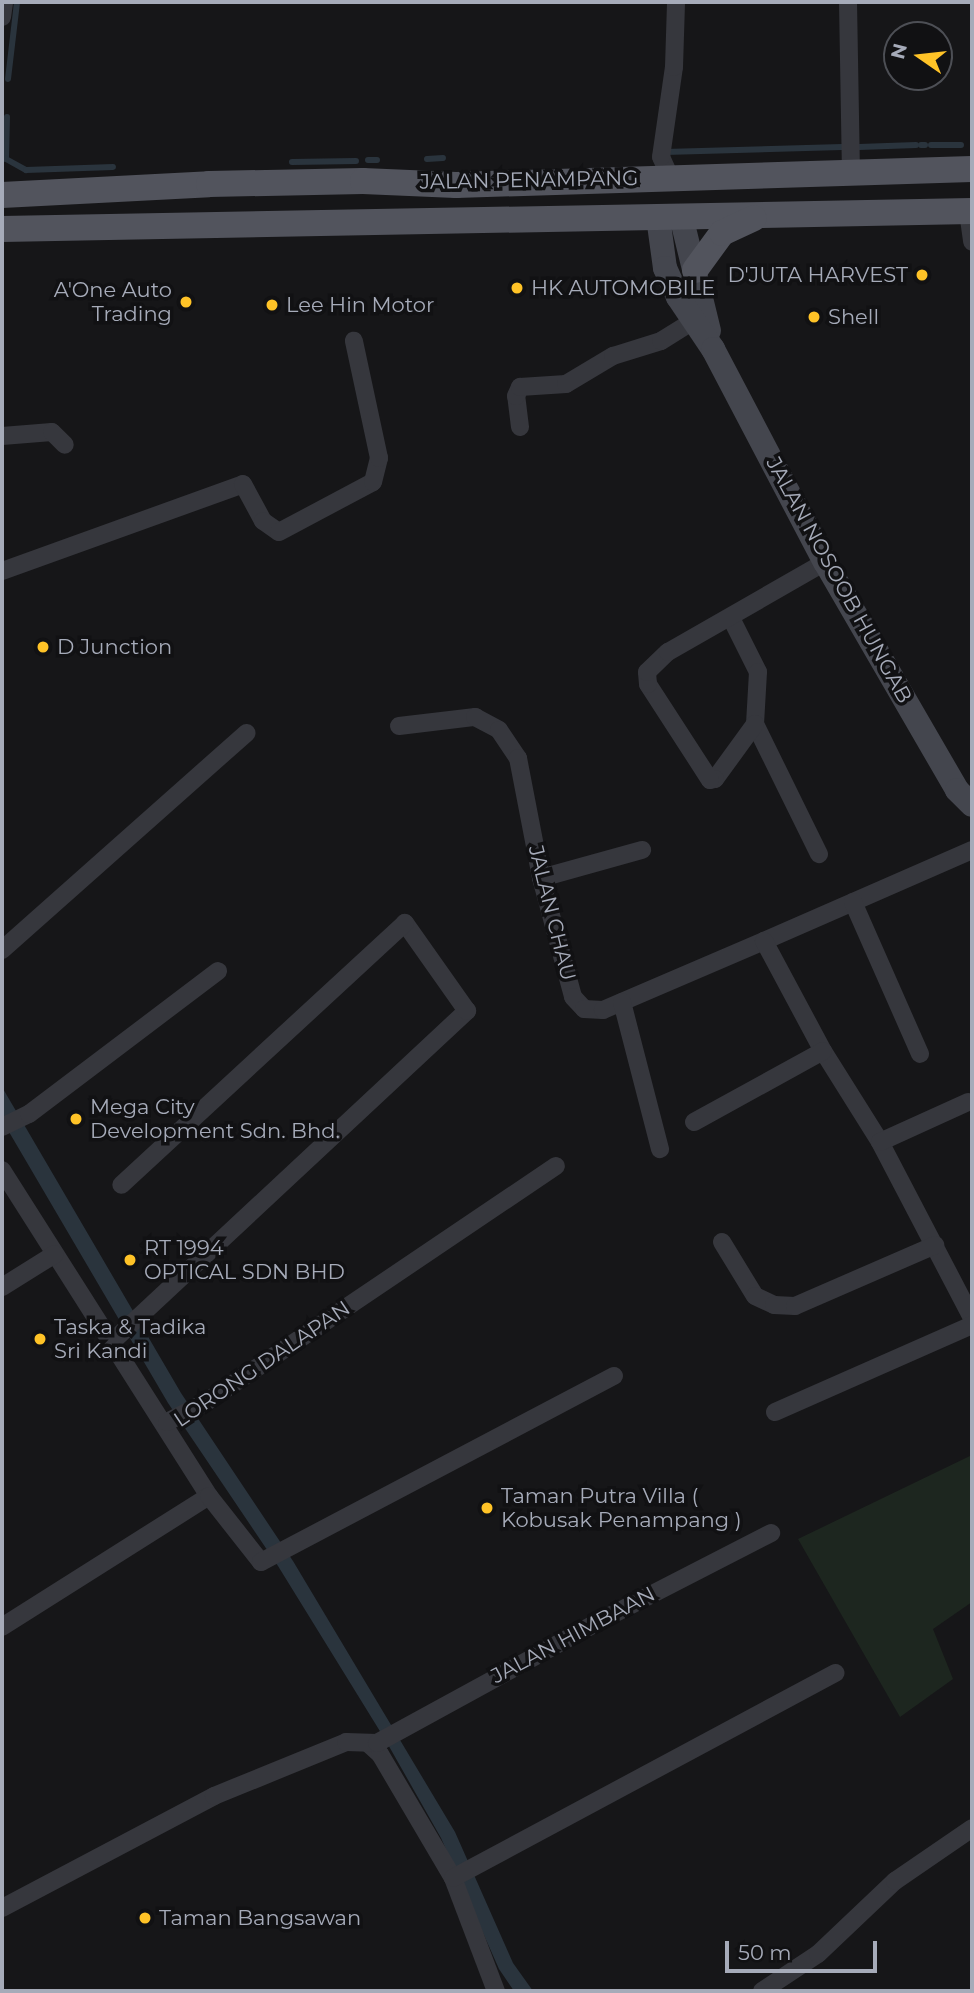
<!DOCTYPE html>
<html>
<head>
<meta charset="utf-8">
<style>
	body { margin:0 }
	#map { position:relative; width:974px; height:1993px; overflow:hidden; background:#161618; font-family:Montserrat,sans-serif }
	div>[style] { position:absolute }
	.green>* { inset:0; background:#1d261f }
	.water>* { inset:0; background:#2a343d }
	.stream>* { height:6px; margin:-3px; padding:0 3px; transform-origin:3px; border-radius:3px; background:#2a343d }
	.minor>* { height:18px; margin:-9px; padding:0 9px; transform-origin:9px; border-radius:9px; background:#36373d }
	.secondary>* { height:24px; margin:-12px; padding:0 12px; transform-origin:12px; border-radius:12px; background:#44464e }
	.primary>* { height:26px; margin:-13px; padding:0 13px; transform-origin:13px; border-radius:13px; background:#52545d }
	.dots>* { width:19px; height:19px; translate:-50% -50%; box-sizing:border-box; border:4px solid #111113; border-radius:50% }
	span { translate:-50% -50%; white-space:nowrap; text-align:center; line-height:1.15; -webkit-text-stroke:7px #111113; paint-order:stroke }
	.street-label { font-size:21px; color:#a6abb9 }
	.poi-label { font-size:21px; color:#a6abb9 }
	.right { translate:-100% -50%; text-align:right }
	.left { translate:0 -50%; text-align:left }
	.frame { position:absolute; inset:0; border:4px solid #a6abb9; pointer-events:none }
	.north { position:absolute; left:883px; top:21px; width:70px; height:70px; box-sizing:border-box; background:#111113; border:2px solid #4d4f55; border-radius:50%; rotate:284deg; font-size:19px; font-weight:700; line-height:28px; text-align:center; color:#a6abb9 }
	.north::after { content:''; display:block; margin:auto; width:24px; height:32px; background:#ffc327; clip-path:polygon(50% 0,100% 100%,50% 72%,0 100%) }
	.scale { position:absolute; left:725px; top:1941px; width:152px; height:32px; box-sizing:border-box; border:4px solid #a6abb9; border-top:0; padding-left:9px; font-size:21px; line-height:24px; white-space:nowrap; color:#a6abb9; -webkit-text-stroke:5px #111113; paint-order:stroke }
</style>
</head>
<body>
<div id="map">
	<div class="green">
		<i style="clip-path:polygon(972px 1455px,972px 1602px,933px 1629px,953px 1679px,900px 1717px,798px 1539px)"></i>
	</div>
	<div class="water">
		<i style="clip-path:polygon(2px 1087px,181px 1393px,293px 1561px,455px 1832px,513px 1963px,533px 1991px,514px 1991px,499px 1969px,441px 1838px,386px 1741px,278px 1566px,168px 1403px,2px 1120px)"></i>
	</div>
	<div class="stream">
		<i style="left:8px;top:79px;width:78px;rotate:-83.3deg"></i>
		<i style="left:7px;top:117px;width:42px;rotate:91.4deg"></i>
		<i style="left:6px;top:159px;width:23px;rotate:29deg"></i>
		<i style="left:26px;top:170px;width:87px;rotate:-2deg"></i>
		<i style="left:921px;top:145px;width:4px"></i>
		<i style="left:931px;top:145px;width:30px"></i>
		<i style="left:859px;top:147px;width:57px;rotate:-2deg"></i>
		<i style="left:665px;top:152px;width:177px;rotate:-1.6deg"></i>
		<i style="left:427px;top:159px;width:16px;rotate:-4deg"></i>
		<i style="left:368px;top:160px;width:9px"></i>
		<i style="left:292px;top:162px;width:64px;rotate:-0.9deg"></i>
	</div>
	<div class="minor">
		<i style="left:848px;top:2px;width:170px;rotate:89deg"></i>
		<i style="left:2px;top:17px;width:15px;rotate:-82deg"></i>
		<i style="left:670px;top:177px;width:22px;rotate:-114deg"></i>
		<i style="left:661px;top:157px;width:91px;rotate:-81.8deg"></i>
		<i style="left:674px;top:67px;width:65px;rotate:-88.2deg"></i>
		<i style="left:968px;top:212px;width:30px;rotate:82deg"></i>
		<i style="left:520px;top:427px;width:31px;rotate:-97deg"></i>
		<i style="left:516px;top:396px;width:10px;rotate:-66deg"></i>
		<i style="left:520px;top:387px;width:46px;rotate:-3.7deg"></i>
		<i style="left:566px;top:384px;width:55px;rotate:-30.8deg"></i>
		<i style="left:613px;top:356px;width:50px;rotate:-17.4deg"></i>
		<i style="left:661px;top:341px;width:39px;rotate:-32deg"></i>
		<i style="left:2px;top:436px;width:50px;rotate:-4.6deg"></i>
		<i style="left:52px;top:432px;width:18px;rotate:45deg"></i>
		<i style="left:2px;top:571px;width:256px;rotate:-19.8deg"></i>
		<i style="left:243px;top:484px;width:42px;rotate:61.6deg"></i>
		<i style="left:263px;top:521px;width:19px;rotate:35deg"></i>
		<i style="left:279px;top:532px;width:106px;rotate:-28deg"></i>
		<i style="left:373px;top:482px;width:25px;rotate:-76deg"></i>
		<i style="left:379px;top:458px;width:120px;rotate:-102.1deg"></i>
		<i style="left:731px;top:618px;width:60px;rotate:63.4deg"></i>
		<i style="left:758px;top:672px;width:52px;rotate:93.3deg"></i>
		<i style="left:755px;top:724px;width:145px;rotate:63.8deg"></i>
		<i style="left:755px;top:724px;width:68px;rotate:126deg"></i>
		<i style="left:715px;top:779px;width:5px;rotate:169deg"></i>
		<i style="left:710px;top:780px;width:114px;rotate:-122.9deg"></i>
		<i style="left:648px;top:684px;width:12px;rotate:-95deg"></i>
		<i style="left:647px;top:672px;width:29px;rotate:-44deg"></i>
		<i style="left:668px;top:652px;width:181px;rotate:-29.8deg"></i>
		<i style="left:399px;top:726px;width:77px;rotate:-6.8deg"></i>
		<i style="left:475px;top:717px;width:27px;rotate:28deg"></i>
		<i style="left:499px;top:730px;width:34px;rotate:56deg"></i>
		<i style="left:518px;top:758px;width:122px;rotate:79.1deg"></i>
		<i style="left:541px;top:878px;width:123px;rotate:74.9deg"></i>
		<i style="left:573px;top:997px;width:16px;rotate:47deg"></i>
		<i style="left:584px;top:1009px;width:19px;rotate:3deg"></i>
		<i style="left:603px;top:1010px;width:175px;rotate:-23.2deg"></i>
		<i style="left:972px;top:850px;width:227px;rotate:156.4deg"></i>
		<i style="left:764px;top:941px;width:125px;rotate:61.8deg"></i>
		<i style="left:823px;top:1051px;width:107px;rotate:57.9deg"></i>
		<i style="left:880px;top:1142px;width:199px;rotate:62.4deg"></i>
		<i style="left:541px;top:878px;width:105px;rotate:-15.5deg"></i>
		<i style="left:853px;top:902px;width:166px;rotate:66.2deg"></i>
		<i style="left:2px;top:950px;width:327px;rotate:-41.6deg"></i>
		<i style="left:622px;top:1002px;width:152px;rotate:75.5deg"></i>
		<i style="left:694px;top:1122px;width:147px;rotate:-28.8deg"></i>
		<i style="left:2px;top:1127px;width:30px;rotate:-26deg"></i>
		<i style="left:29px;top:1114px;width:237px;rotate:-37.1deg"></i>
		<i style="left:880px;top:1142px;width:97px;rotate:-24.4deg"></i>
		<i style="left:2px;top:1170px;width:386px;rotate:57.6deg"></i>
		<i style="left:209px;top:1496px;width:245px;rotate:147.7deg"></i>
		<i style="left:722px;top:1242px;width:63px;rotate:58.6deg"></i>
		<i style="left:755px;top:1296px;width:21px;rotate:25deg"></i>
		<i style="left:774px;top:1305px;width:21px;rotate:3deg"></i>
		<i style="left:795px;top:1306px;width:153px;rotate:-23.5deg"></i>
		<i style="left:2px;top:1287px;width:62px;rotate:-31.9deg"></i>
		<i style="left:114px;top:1340px;width:483px;rotate:-43deg"></i>
		<i style="left:467px;top:1011px;width:108px;rotate:-125.2deg"></i>
		<i style="left:405px;top:923px;width:386px;rotate:137.3deg"></i>
		<i style="left:775px;top:1412px;width:215px;rotate:-23.8deg"></i>
		<i style="left:167px;top:1422px;width:44px;rotate:-27.1deg"></i>
		<i style="left:206px;top:1402px;width:422px;rotate:-34deg"></i>
		<i style="left:209px;top:1496px;width:84px;rotate:51.8deg"></i>
		<i style="left:261px;top:1562px;width:399px;rotate:-27.8deg"></i>
		<i style="left:370px;top:1745px;width:13px;rotate:42deg"></i>
		<i style="left:380px;top:1754px;width:144px;rotate:59.5deg"></i>
		<i style="left:453px;top:1878px;width:121px;rotate:69.2deg"></i>
		<i style="left:453px;top:1878px;width:434px;rotate:-28.2deg"></i>
		<i style="left:2px;top:1908px;width:240px;rotate:-27.8deg"></i>
		<i style="left:214px;top:1796px;width:143px;rotate:-22.2deg"></i>
		<i style="left:346px;top:1742px;width:31px;rotate:2deg"></i>
		<i style="left:377px;top:1743px;width:250px;rotate:-28.7deg"></i>
		<i style="left:596px;top:1623px;width:197px;rotate:-27.2deg"></i>
		<i style="left:762px;top:1991px;width:67px;rotate:-33.5deg"></i>
		<i style="left:818px;top:1954px;width:106px;rotate:-43.5deg"></i>
		<i style="left:895px;top:1881px;width:93px;rotate:-34.5deg"></i>
	</div>
	<div class="secondary">
		<i style="left:681px;top:216px;width:118px;rotate:76.3deg"></i>
		<i style="left:658px;top:217px;width:51px;rotate:82.2deg"></i>
		<i style="left:665px;top:268px;width:32px;rotate:66deg"></i>
		<i style="left:678px;top:297px;width:63px;rotate:56.1deg"></i>
		<i style="left:713px;top:349px;width:241px;rotate:62.3deg"></i>
		<i style="left:825px;top:562px;width:263px;rotate:59.9deg"></i>
		<i style="left:957px;top:790px;width:21px;rotate:45deg"></i>
	</div>
	<div class="primary">
		<i style="left:2px;top:195px;width:207px;rotate:-3deg"></i>
		<i style="left:209px;top:184px;width:154px;rotate:-1.1deg"></i>
		<i style="left:363px;top:181px;width:93px;rotate:2.5deg"></i>
		<i style="left:456px;top:185px;width:516px;rotate:-1.78deg"></i>
		<i style="left:2px;top:229px;width:970px;rotate:-1.06deg"></i>
		<i style="left:695px;top:270px;width:46px;rotate:-53.9deg"></i>
		<i style="left:722px;top:233px;width:35px;rotate:-25deg"></i>
	</div>
	<div class="dots">
		<i style="left:922px;top:275px;background:#ffc327"></i>
		<i style="left:517px;top:288px;background:#ffc327"></i>
		<i style="left:186px;top:302px;background:#ffc327"></i>
		<i style="left:272px;top:305px;background:#ffc327"></i>
		<i style="left:814px;top:317px;background:#ffc327"></i>
		<i style="left:43px;top:647px;background:#ffc327"></i>
		<i style="left:76px;top:1119px;background:#ffc327"></i>
		<i style="left:130px;top:1260px;background:#ffc327"></i>
		<i style="left:40px;top:1339px;background:#ffc327"></i>
		<i style="left:487px;top:1508px;background:#ffc327"></i>
		<i style="left:145px;top:1918px;background:#ffc327"></i>
	</div>
	<div class="street-label">
		<span style="left:529px;top:180px;rotate:-1deg">JALAN PENAMPANG</span>
		<span style="left:839px;top:580px;rotate:61deg">JALAN NOSOOB HUNGAB</span>
		<span style="left:552px;top:913px;rotate:76deg">JALAN CHAU</span>
		<span style="left:262px;top:1364px;rotate:-34deg">LORONG DALAPAN</span>
		<span style="left:573px;top:1635px;rotate:-28deg">JALAN HIMBAAN</span>
	</div>
	<div class="poi-label">
		<span class="right" style="left:908px;top:275px">D'JUTA HARVEST</span>
		<span class="left" style="left:531px;top:288px">HK AUTOMOBILE</span>
		<span class="right" style="left:172px;top:302px">A'One Auto<br>Trading</span>
		<span class="left" style="left:286px;top:305px">Lee Hin Motor</span>
		<span class="left" style="left:828px;top:317px">Shell</span>
		<span class="left" style="left:57px;top:647px">D Junction</span>
		<span class="left" style="left:90px;top:1119px">Mega City<br>Development Sdn. Bhd.</span>
		<span class="left" style="left:144px;top:1260px">RT 1994<br>OPTICAL SDN BHD</span>
		<span class="left" style="left:54px;top:1339px">Taska &amp; Tadika<br>Sri Kandi</span>
		<span class="left" style="left:501px;top:1508px">Taman Putra Villa (<br>Kobusak Penampang )</span>
		<span class="left" style="left:159px;top:1918px">Taman Bangsawan</span>
	</div>
	<div class="frame"></div>
	<div class="north">N</div>
	<div class="scale">50 m</div>
</div>
</body>
</html>
